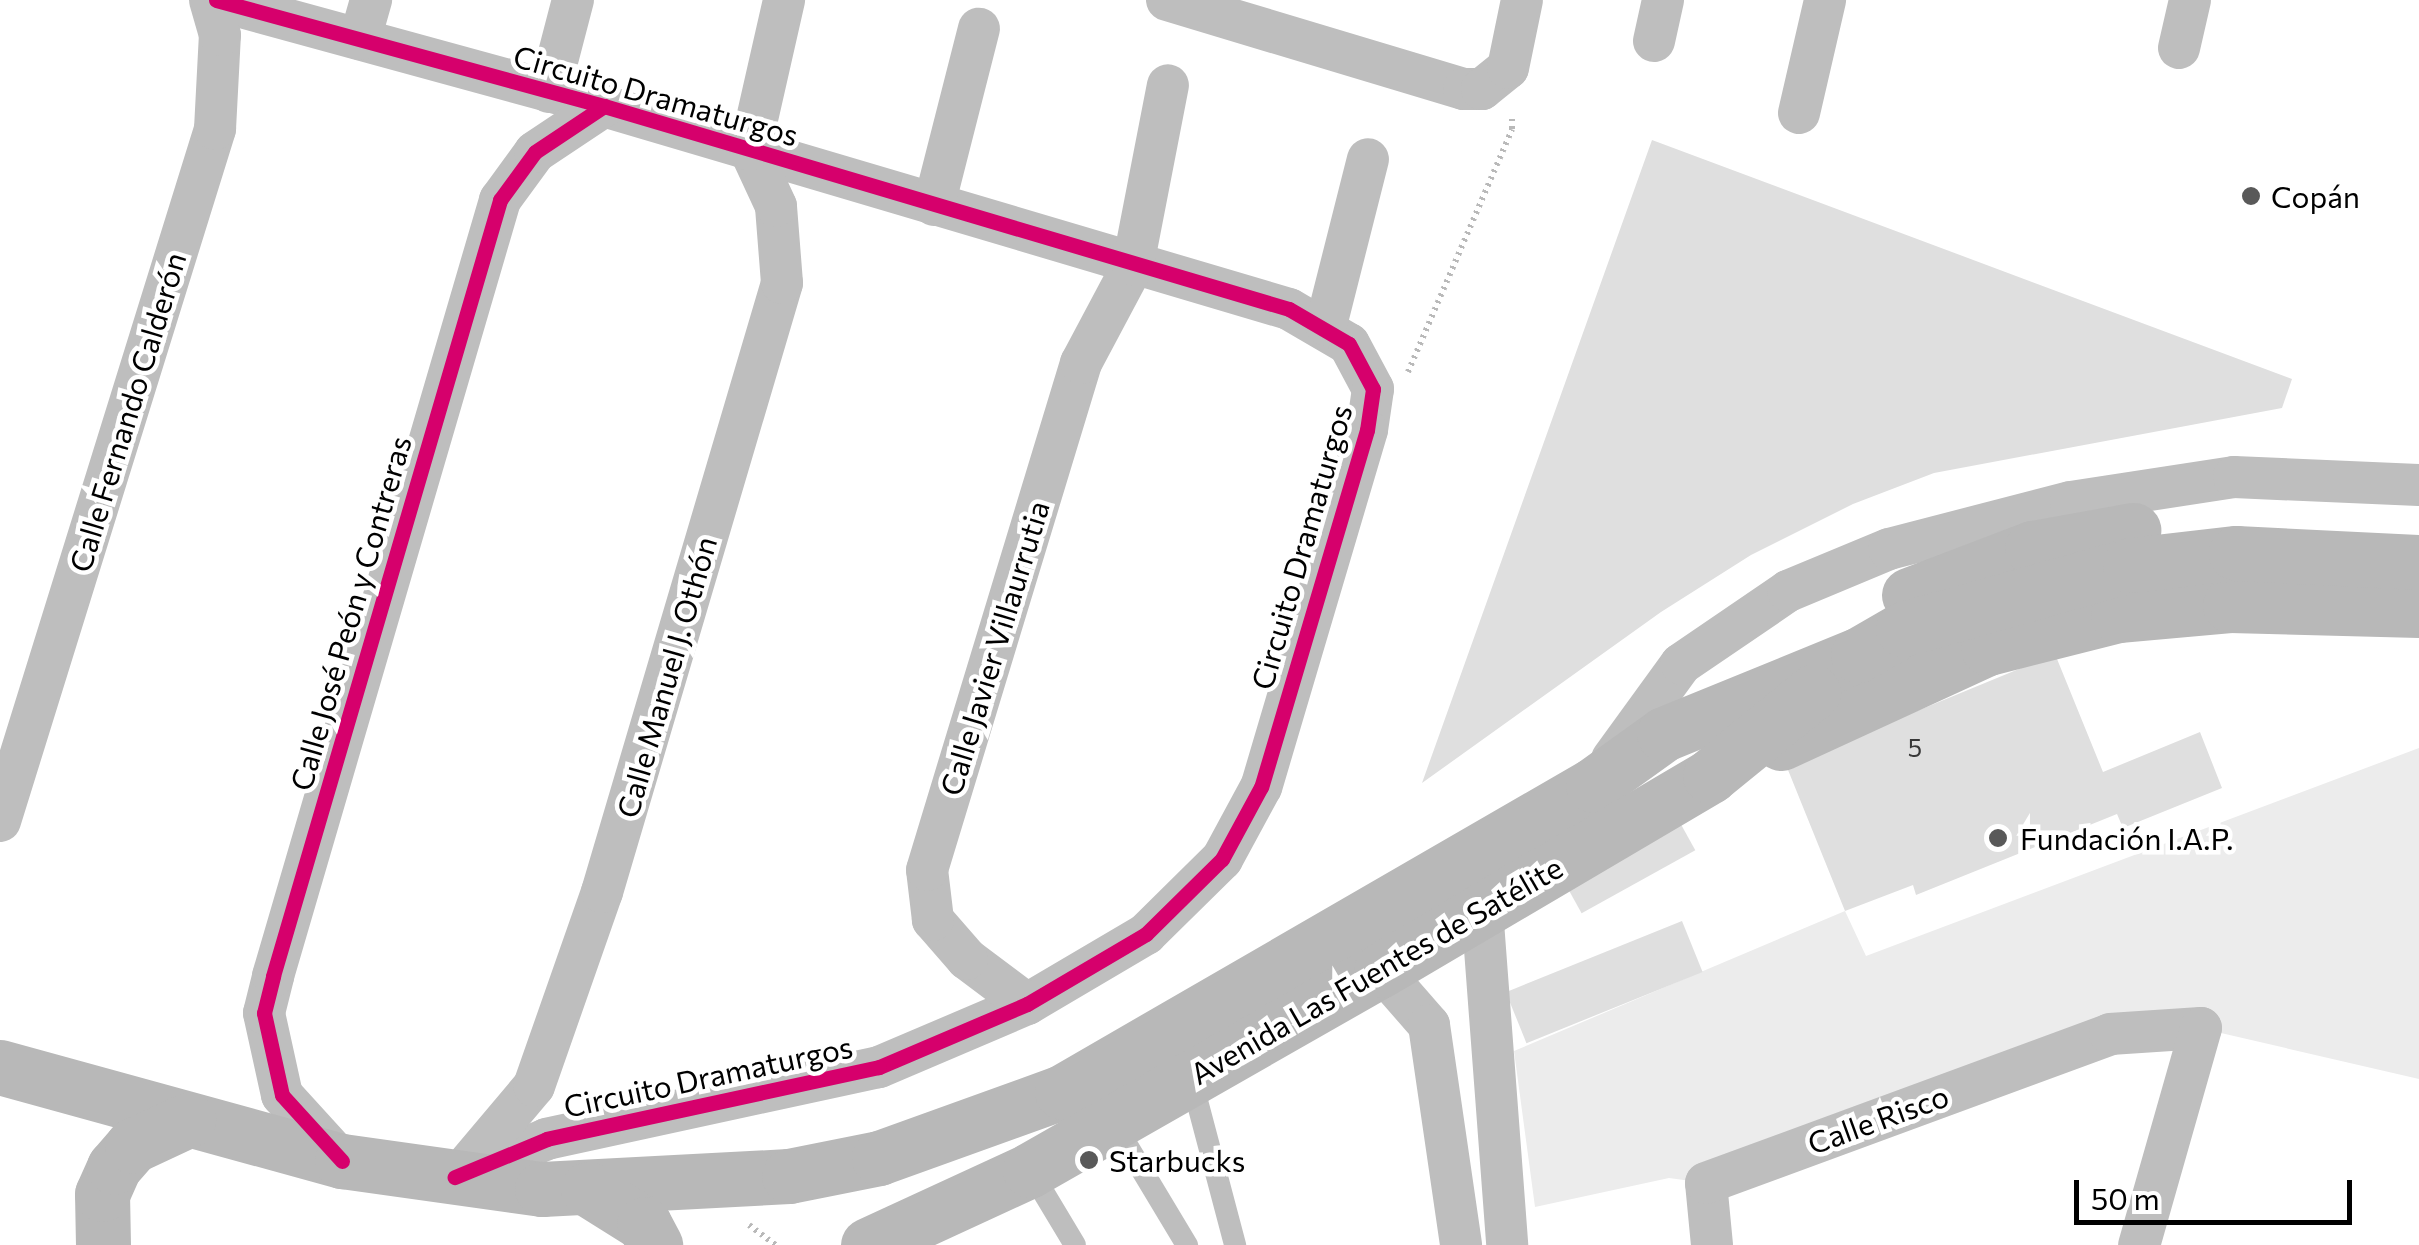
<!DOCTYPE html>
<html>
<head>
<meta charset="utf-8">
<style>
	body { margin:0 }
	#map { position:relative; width:2419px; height:1245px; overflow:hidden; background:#fff; font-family:Commissioner,sans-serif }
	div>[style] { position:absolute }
	.green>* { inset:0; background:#ececec }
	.building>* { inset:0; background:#dfdfdf; transform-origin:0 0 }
	.path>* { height:6px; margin-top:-3px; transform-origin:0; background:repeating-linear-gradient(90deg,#b9b9b9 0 2.5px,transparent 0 7.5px) }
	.service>* { height:22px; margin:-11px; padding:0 11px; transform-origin:11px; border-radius:11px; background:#bebebe }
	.minor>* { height:42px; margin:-21px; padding:0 21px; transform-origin:21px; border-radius:21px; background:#bebebe }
	.secondary>* { height:55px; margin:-27.5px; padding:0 27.5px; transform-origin:27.5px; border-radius:27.5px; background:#b8b8b8 }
	.cycleway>* { height:15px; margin:-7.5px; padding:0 7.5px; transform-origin:7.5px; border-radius:7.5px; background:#d6006c }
	.dots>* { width:28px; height:28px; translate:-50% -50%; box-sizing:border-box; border:5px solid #fff; border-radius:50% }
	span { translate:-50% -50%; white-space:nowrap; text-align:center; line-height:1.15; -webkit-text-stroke:9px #fff; paint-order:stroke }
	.number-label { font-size:25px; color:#383838 }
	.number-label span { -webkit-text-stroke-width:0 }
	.street-label { font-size:30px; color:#000 }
	.poi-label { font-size:30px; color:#000 }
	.left { translate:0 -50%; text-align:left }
	.scale { position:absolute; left:2074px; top:1180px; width:278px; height:45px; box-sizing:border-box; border:5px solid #000; border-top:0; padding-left:12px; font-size:30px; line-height:35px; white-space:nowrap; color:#000; -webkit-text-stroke:8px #fff; paint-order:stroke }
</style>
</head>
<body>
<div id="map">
	<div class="green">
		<i style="clip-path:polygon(2419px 748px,2419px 1079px,2182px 1024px,1706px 1183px,1669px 1178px,1535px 1207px,1514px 1051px,1845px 911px,1866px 956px)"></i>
	</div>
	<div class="building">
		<i style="clip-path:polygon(1652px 140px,2292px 379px,2282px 408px,1934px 473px,1853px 504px,1751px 555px,1661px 612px,1422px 783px)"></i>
		<i style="clip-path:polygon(2055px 654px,2103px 772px,2200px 732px,2222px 788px,2123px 828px,2117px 814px,1916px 895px,1913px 885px,1845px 911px,1786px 765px)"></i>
		<i style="left:1673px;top:810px;width:46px;height:130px;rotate:61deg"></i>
		<i style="left:1682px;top:921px;width:55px;height:190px;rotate:68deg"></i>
	</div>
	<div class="path">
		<i style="left:1408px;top:372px;width:264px;rotate:-66.8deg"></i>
		<i style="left:1512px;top:129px;width:13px;rotate:-90deg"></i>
		<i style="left:749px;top:1225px;width:34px;rotate:37deg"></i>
	</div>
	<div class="service">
		<i style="left:1191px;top:1078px;width:173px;rotate:75.2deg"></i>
		<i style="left:1113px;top:1122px;width:144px;rotate:59deg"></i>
		<i style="left:1030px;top:1170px;width:87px;rotate:59deg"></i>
	</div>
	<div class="minor">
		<i style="left:216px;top:0;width:402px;rotate:15.3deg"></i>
		<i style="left:604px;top:106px;width:714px;rotate:16.51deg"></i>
		<i style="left:1289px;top:309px;width:69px;rotate:30.3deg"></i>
		<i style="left:1349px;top:344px;width:51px;rotate:61.9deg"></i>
		<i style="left:1373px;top:389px;width:41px;rotate:98.3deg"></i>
		<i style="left:1367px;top:430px;width:372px;rotate:106.5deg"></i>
		<i style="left:1261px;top:787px;width:82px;rotate:118.4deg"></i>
		<i style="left:1222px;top:859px;width:107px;rotate:135.4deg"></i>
		<i style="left:1146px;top:934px;width:138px;rotate:149.5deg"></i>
		<i style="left:1027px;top:1004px;width:161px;rotate:156.9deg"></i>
		<i style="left:879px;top:1067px;width:340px;rotate:167.8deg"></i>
		<i style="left:547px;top:1139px;width:100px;rotate:157.6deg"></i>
		<i style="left:1167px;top:0;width:310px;rotate:16.7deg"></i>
		<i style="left:1464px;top:89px;width:18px"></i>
		<i style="left:1482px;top:89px;width:33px;rotate:-39deg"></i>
		<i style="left:1508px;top:68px;width:69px;rotate:-78.4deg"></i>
		<i style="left:360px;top:39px;width:41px;rotate:-74.2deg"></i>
		<i style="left:1654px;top:41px;width:42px;rotate:-77.6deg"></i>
		<i style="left:2179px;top:48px;width:49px;rotate:-77.1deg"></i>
		<i style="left:549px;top:92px;width:95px;rotate:-75.4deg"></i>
		<i style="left:1799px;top:113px;width:116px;rotate:-77deg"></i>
		<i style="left:934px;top:205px;width:182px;rotate:-75.7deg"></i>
		<i style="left:1326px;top:325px;width:171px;rotate:-75.8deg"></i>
		<i style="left:1612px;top:759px;width:117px;rotate:-54deg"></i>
		<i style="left:1681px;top:664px;width:130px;rotate:-34.3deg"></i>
		<i style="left:1788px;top:591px;width:109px;rotate:-22.6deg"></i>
		<i style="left:1889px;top:549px;width:188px;rotate:-14.5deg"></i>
		<i style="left:2071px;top:502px;width:165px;rotate:-8.7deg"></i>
		<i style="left:2234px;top:477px;width:185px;rotate:2.5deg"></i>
		<i style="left:0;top:821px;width:725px;rotate:-72.74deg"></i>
		<i style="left:215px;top:129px;width:94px;rotate:-87deg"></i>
		<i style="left:220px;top:35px;width:36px;rotate:-106deg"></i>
		<i style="left:1482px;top:909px;width:337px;rotate:85.7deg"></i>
		<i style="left:1381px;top:970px;width:73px;rotate:48.9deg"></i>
		<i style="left:1429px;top:1025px;width:222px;rotate:81.7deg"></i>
		<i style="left:1027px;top:1004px;width:75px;rotate:-143.1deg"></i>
		<i style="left:967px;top:959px;width:52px;rotate:-131.1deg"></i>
		<i style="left:933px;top:920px;width:50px;rotate:-96.8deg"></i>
		<i style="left:927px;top:870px;width:530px;rotate:-73.1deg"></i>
		<i style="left:1081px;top:363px;width:111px;rotate:-62deg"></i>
		<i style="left:1133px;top:265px;width:183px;rotate:-79deg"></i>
		<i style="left:342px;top:1161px;width:89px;rotate:-132.3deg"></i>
		<i style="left:282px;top:1095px;width:84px;rotate:-102.4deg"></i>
		<i style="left:264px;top:1013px;width:38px;rotate:-76deg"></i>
		<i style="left:273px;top:976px;width:809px;rotate:-73.69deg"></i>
		<i style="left:500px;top:200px;width:59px;rotate:-53.9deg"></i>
		<i style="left:535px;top:152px;width:83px;rotate:-33.7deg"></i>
		<i style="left:470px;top:1162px;width:99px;rotate:-49.9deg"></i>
		<i style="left:534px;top:1086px;width:206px;rotate:-70.7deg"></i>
		<i style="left:602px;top:892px;width:635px;rotate:-73.53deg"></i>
		<i style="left:782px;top:283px;width:77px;rotate:-94.5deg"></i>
		<i style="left:776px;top:206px;width:62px;rotate:-114.9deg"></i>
		<i style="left:750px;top:150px;width:154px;rotate:-77.2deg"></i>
		<i style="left:1712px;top:1245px;width:62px;rotate:-95.5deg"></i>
		<i style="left:1706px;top:1183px;width:431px;rotate:-20.2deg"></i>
		<i style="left:2110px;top:1034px;width:91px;rotate:-3.8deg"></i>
		<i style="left:2201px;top:1028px;width:226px;rotate:105.9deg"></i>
	</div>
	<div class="secondary">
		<i style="left:1909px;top:595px;width:132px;rotate:-20.9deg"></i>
		<i style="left:2032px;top:548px;width:103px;rotate:-10.1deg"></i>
		<i style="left:1781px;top:743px;width:228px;rotate:-24.7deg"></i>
		<i style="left:1988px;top:648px;width:134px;rotate:-14.2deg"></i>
		<i style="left:2118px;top:615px;width:112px;rotate:-5.1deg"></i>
		<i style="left:2230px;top:605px;width:189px;rotate:1.5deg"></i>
		<i style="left:0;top:1067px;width:355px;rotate:15.4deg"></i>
		<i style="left:342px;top:1161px;width:202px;rotate:8deg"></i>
		<i style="left:542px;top:1189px;width:247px;rotate:-3deg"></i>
		<i style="left:789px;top:1176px;width:92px;rotate:-11.3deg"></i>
		<i style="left:879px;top:1158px;width:195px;rotate:-19.8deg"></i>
		<i style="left:1062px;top:1092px;width:613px;rotate:-30.03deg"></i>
		<i style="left:1593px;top:785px;width:87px;rotate:-35.7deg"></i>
		<i style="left:1664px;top:734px;width:209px;rotate:-22.2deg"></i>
		<i style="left:1858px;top:655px;width:52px;rotate:-30deg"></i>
		<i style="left:1903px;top:629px;width:236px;rotate:-15.7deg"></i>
		<i style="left:2130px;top:565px;width:107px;rotate:-6.5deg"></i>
		<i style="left:2236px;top:553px;width:183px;rotate:2.8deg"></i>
		<i style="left:588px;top:1189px;width:66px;rotate:32deg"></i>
		<i style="left:644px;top:1224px;width:24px;rotate:62deg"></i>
		<i style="left:103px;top:1245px;width:51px;rotate:-91.1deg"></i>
		<i style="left:102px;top:1194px;width:30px;rotate:-66deg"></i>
		<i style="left:114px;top:1167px;width:28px;rotate:-49deg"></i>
		<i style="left:132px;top:1146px;width:62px;rotate:-24.9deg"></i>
		<i style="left:868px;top:1245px;width:179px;rotate:-24.8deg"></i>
		<i style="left:1030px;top:1170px;width:404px;rotate:-29.7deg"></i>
		<i style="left:1381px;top:970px;width:382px;rotate:-30.5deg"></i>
		<i style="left:1710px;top:776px;width:133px;rotate:-39.2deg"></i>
	</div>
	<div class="cycleway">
		<i style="left:216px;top:0;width:402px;rotate:15.3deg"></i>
		<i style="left:604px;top:106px;width:714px;rotate:16.51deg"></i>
		<i style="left:1289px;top:309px;width:69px;rotate:30.3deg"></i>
		<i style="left:1349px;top:344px;width:51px;rotate:61.9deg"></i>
		<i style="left:1373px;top:389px;width:41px;rotate:98.3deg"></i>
		<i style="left:1367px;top:430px;width:372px;rotate:106.5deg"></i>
		<i style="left:1261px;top:787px;width:82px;rotate:118.4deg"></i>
		<i style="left:1222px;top:859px;width:107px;rotate:135.4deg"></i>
		<i style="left:1146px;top:934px;width:138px;rotate:149.5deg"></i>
		<i style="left:1027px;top:1004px;width:161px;rotate:156.9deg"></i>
		<i style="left:879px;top:1067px;width:340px;rotate:167.8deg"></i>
		<i style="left:547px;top:1139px;width:100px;rotate:157.6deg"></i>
		<i style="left:342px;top:1161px;width:89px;rotate:-132.3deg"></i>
		<i style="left:282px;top:1095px;width:84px;rotate:-102.4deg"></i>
		<i style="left:264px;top:1013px;width:38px;rotate:-76deg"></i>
		<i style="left:273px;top:976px;width:809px;rotate:-73.69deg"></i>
		<i style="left:500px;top:200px;width:59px;rotate:-53.9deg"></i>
		<i style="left:535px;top:152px;width:83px;rotate:-33.7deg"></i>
	</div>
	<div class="dots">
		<i style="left:2251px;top:196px;background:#595959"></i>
		<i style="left:1998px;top:838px;background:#595959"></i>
		<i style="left:1089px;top:1160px;background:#595959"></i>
	</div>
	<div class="number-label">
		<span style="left:1915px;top:747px">5</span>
	</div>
	<div class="street-label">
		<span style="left:656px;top:95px;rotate:16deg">Circuito Dramaturgos</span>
		<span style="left:127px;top:412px;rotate:-73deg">Calle Fernando Calderón</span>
		<span style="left:1301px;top:547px;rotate:-74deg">Circuito Dramaturgos</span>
		<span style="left:350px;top:613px;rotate:-74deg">Calle José Peón y Contreras</span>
		<span style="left:994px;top:648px;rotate:-73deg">Calle Javier Villaurrutia</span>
		<span style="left:666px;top:677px;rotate:-74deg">Calle Manuel J. Othón</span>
		<span style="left:1376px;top:970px;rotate:-30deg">Avenida Las Fuentes de Satélite</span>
		<span style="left:708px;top:1076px;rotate:-12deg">Circuito Dramaturgos</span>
		<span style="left:1878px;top:1119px;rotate:-20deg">Calle Risco</span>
	</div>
	<div class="poi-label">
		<span class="left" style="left:2271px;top:196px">Copán</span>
		<span class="left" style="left:2020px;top:838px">Fundación I.A.P.</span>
		<span class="left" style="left:1109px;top:1160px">Starbucks</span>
	</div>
	<div class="scale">50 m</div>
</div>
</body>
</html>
